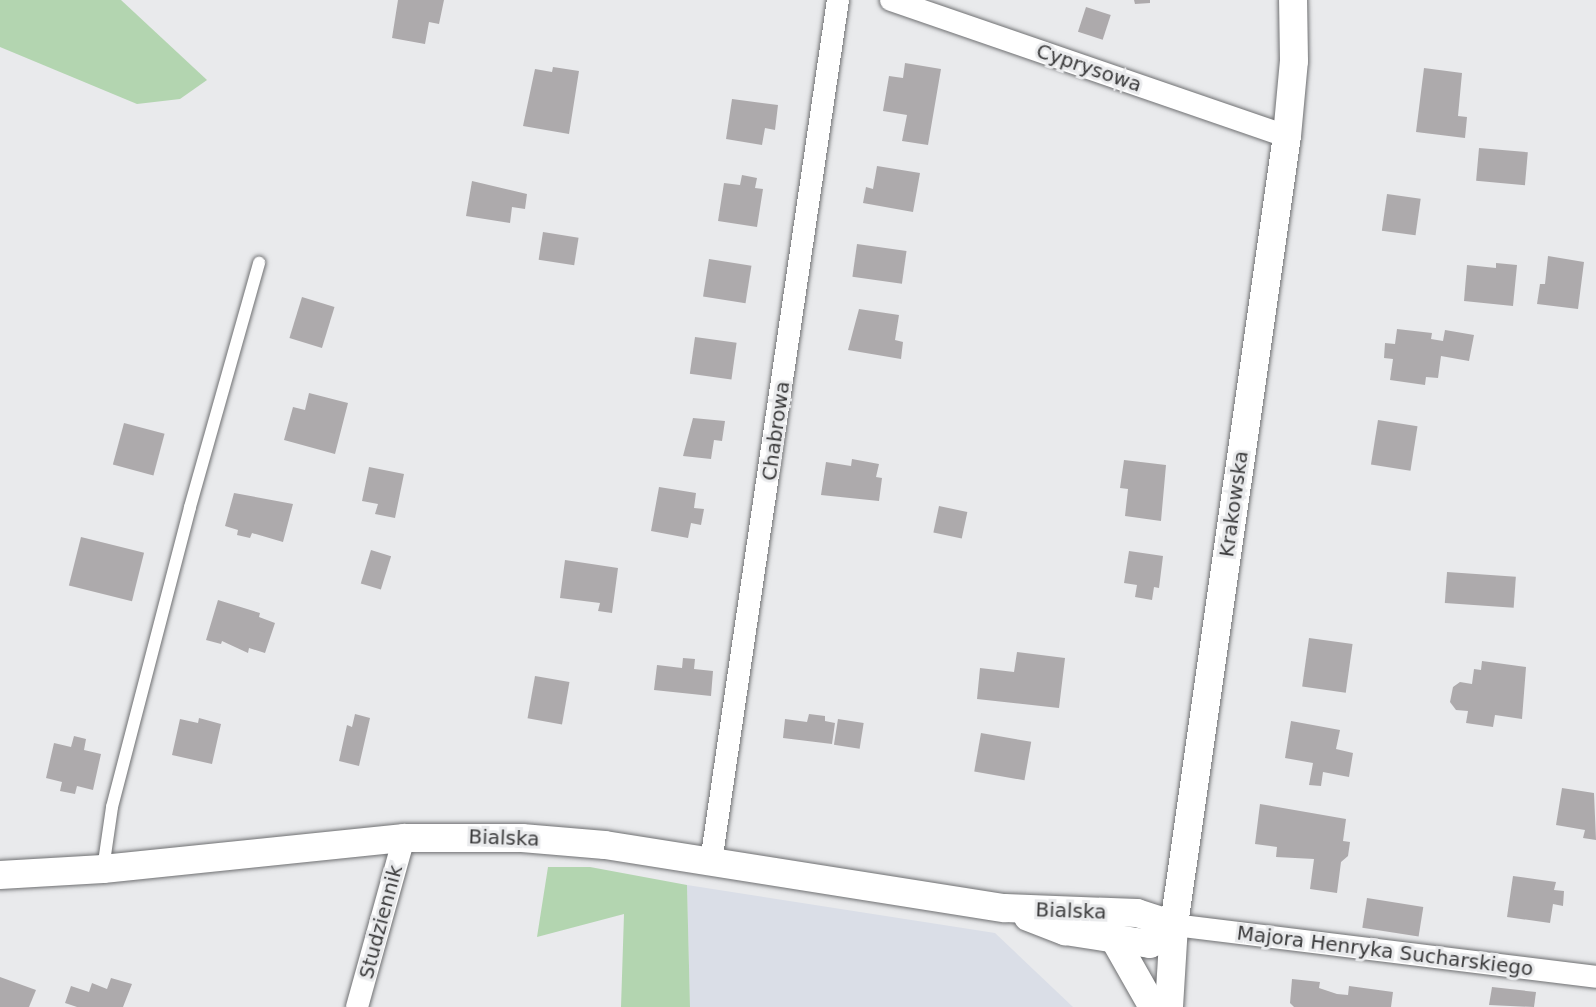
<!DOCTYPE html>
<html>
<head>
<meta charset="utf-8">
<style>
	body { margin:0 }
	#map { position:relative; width:1596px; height:1007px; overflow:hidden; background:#e9eaec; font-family:"DejaVu Sans",sans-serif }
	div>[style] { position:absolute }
	.built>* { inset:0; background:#dadee7 }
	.green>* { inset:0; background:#b3d5b0 }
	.building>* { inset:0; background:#adaaac; transform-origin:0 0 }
	.roads { filter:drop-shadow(0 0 2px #6f7072) drop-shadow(0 0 2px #6f7072) }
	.service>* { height:12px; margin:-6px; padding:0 6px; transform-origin:6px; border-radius:6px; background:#fff }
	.minor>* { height:22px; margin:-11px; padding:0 11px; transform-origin:11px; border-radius:11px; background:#fff }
	.tertiary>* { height:28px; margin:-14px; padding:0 14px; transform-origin:14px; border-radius:14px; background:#fff }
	span { translate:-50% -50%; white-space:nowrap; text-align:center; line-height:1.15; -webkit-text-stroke:6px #e9eaec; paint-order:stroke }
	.street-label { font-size:20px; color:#3b3b3c }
</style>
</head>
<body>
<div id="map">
	<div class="built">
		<i style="clip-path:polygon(687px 885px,995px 933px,1073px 1007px,690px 1007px)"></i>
	</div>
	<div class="green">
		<i style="clip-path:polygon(0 0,121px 0,207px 80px,180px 99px,137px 104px,0 47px)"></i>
		<i style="clip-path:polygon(548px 867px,590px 867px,687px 885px,690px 1007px,621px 1007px,624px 914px,537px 937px)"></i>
	</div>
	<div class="building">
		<i style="clip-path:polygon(398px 0,444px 0,439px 24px,429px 22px,425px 44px,392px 38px)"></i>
		<i style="clip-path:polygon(1134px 0,1150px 0,1150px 3px,1135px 4px)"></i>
		<i style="left:1086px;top:7px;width:26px;height:26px;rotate:18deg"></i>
		<i style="clip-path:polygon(905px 63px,941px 69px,928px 145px,902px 141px,907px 115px,883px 111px,889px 76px,903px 78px)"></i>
		<i style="clip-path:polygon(553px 67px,579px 71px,569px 134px,523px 126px,535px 69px,552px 72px)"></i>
		<i style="clip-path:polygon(1424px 68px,1462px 73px,1458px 116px,1467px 117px,1465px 138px,1416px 132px)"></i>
		<i style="clip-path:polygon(732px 99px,778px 105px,775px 130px,765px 128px,762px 145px,726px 139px)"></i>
		<i style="left:1479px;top:148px;width:49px;height:33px;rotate:5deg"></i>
		<i style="clip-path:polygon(877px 166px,920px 173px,913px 212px,863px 203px,866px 187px,873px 189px)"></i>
		<i style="clip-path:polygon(742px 175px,757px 178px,755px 188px,763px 189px,757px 227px,718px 221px,724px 183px,740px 185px)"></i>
		<i style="clip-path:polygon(472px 181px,527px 194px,525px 209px,512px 207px,510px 223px,466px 216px)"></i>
		<i style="left:1387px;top:194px;width:34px;height:37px;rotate:8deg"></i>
		<i style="left:543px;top:232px;width:36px;height:28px;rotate:9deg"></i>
		<i style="left:857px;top:244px;width:50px;height:33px;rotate:8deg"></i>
		<i style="clip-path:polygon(1548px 256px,1584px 262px,1578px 309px,1537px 304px,1540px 284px,1545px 284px)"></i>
		<i style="left:709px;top:259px;width:43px;height:38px;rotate:9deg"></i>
		<i style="clip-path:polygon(1496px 263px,1517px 265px,1513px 306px,1464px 301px,1467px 265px,1496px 268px)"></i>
		<i style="left:302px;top:297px;width:34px;height:43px;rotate:17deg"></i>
		<i style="clip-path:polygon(859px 309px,899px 315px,895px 340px,903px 342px,901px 359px,848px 350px)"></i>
		<i style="clip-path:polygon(1397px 329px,1432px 333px,1431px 339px,1443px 341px,1445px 330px,1474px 335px,1469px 361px,1441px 356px,1438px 378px,1426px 377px,1425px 385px,1390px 380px,1393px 359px,1384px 358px,1385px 343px,1395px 344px)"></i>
		<i style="left:695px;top:337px;width:42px;height:37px;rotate:8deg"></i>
		<i style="clip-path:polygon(309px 393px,348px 403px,335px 454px,284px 440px,293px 407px,305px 410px)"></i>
		<i style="clip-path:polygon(693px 418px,725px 421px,722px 441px,714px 440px,711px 459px,683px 456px)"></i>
		<i style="left:1378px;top:420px;width:40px;height:45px;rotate:9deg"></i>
		<i style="left:124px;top:423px;width:42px;height:43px;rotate:15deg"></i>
		<i style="clip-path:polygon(852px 459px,879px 464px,876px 477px,882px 478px,879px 501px,821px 495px,826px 462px,851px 466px)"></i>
		<i style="clip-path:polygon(1124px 460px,1166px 465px,1161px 521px,1125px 516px,1128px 489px,1120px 488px)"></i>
		<i style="clip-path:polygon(369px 467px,404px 474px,395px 518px,375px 514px,378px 504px,362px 501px)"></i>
		<i style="clip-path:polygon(659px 487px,696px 493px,694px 508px,704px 509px,701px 525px,691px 523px,688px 538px,651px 531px)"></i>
		<i style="clip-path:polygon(234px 493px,293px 504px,283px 542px,252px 533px,250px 538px,237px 535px,238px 530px,225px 526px)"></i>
		<i style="left:939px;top:506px;width:29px;height:27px;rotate:12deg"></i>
		<i style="left:81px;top:537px;width:65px;height:50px;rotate:14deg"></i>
		<i style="left:371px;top:550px;width:21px;height:35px;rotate:17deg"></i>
		<i style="clip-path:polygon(1129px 551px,1163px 556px,1159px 588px,1154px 587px,1152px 600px,1135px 597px,1137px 585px,1124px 583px)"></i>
		<i style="clip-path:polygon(565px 560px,618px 568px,612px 613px,598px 611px,600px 603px,560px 598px)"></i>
		<i style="left:1447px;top:572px;width:69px;height:31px;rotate:4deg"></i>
		<i style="clip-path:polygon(218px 600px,260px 613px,259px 617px,275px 623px,265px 653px,249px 648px,248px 653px,222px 641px,221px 644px,206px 640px)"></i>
		<i style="left:1309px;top:638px;width:44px;height:49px;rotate:8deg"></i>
		<i style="clip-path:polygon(1017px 652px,1065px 658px,1059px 708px,977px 699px,980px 668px,1014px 672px)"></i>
		<i style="clip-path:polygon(683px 658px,695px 659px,694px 669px,713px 671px,711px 696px,654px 690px,657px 665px,682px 668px)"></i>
		<i style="clip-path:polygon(1482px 661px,1526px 667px,1522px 719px,1495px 715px,1493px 727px,1466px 723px,1468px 711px,1456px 710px,1450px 702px,1453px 687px,1460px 682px,1472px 684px,1474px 669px,1481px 670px)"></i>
		<i style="left:535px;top:676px;width:35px;height:43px;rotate:10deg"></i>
		<i style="clip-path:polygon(355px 714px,370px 718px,359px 766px,339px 761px,347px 725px,352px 727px)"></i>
		<i style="clip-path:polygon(809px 714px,825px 716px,825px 721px,835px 723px,832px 744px,783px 738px,785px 719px,807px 722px)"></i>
		<i style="clip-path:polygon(199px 718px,221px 724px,212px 764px,172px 755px,180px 719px,198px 723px)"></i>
		<i style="left:838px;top:719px;width:26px;height:26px;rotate:9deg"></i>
		<i style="clip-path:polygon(1291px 721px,1340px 730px,1336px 749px,1353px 753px,1349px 777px,1323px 772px,1321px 786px,1309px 785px,1313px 763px,1285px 758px)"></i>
		<i style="left:981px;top:733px;width:51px;height:39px;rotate:10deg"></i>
		<i style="clip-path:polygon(74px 736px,86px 739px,84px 750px,101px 754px,93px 790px,77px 786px,75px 794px,60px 791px,62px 782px,46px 778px,54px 743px,71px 747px)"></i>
		<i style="clip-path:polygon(1562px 788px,1594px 793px,1596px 840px,1583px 838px,1585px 830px,1556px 825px)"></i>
		<i style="clip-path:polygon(1260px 804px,1346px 819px,1343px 841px,1350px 842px,1348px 856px,1341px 862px,1337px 893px,1310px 889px,1314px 859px,1276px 857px,1277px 847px,1255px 844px)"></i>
		<i style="clip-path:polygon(1513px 876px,1556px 882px,1554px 890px,1564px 891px,1563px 906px,1553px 904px,1550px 923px,1507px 917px)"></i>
		<i style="left:1367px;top:898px;width:57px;height:30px;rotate:9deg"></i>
		<i style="clip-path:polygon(0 977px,36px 990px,29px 1007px,0 1007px)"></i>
		<i style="clip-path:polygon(111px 978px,132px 984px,123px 1007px,77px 1007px,65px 1003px,71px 986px,89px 992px,92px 983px,107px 989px)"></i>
		<i style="clip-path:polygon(1292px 979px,1320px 982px,1319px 988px,1337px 994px,1348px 995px,1349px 986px,1393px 992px,1391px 1007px,1294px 1007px,1290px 1003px)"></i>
		<i style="clip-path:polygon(1492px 987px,1536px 992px,1534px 1007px,1489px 1005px)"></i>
	</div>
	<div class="roads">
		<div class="service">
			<i style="left:103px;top:869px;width:63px;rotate:-81.7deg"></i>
			<i style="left:112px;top:807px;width:310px;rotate:-75.4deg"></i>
			<i style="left:190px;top:507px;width:254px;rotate:-74.2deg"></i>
		</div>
		<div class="minor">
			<i style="left:891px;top:0;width:419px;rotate:19deg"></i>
			<i style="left:711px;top:862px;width:871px;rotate:-81.62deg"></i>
			<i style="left:1174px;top:925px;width:425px;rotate:7deg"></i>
			<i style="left:357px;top:1007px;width:175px;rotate:-74.5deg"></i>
		</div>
		<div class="tertiary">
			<i style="left:0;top:875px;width:103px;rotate:-3.3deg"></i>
			<i style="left:103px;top:869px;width:303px;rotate:-5.9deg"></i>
			<i style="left:404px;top:838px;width:118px"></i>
			<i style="left:522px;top:838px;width:83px;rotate:4.8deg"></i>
			<i style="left:605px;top:845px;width:405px;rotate:9deg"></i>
			<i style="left:1005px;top:908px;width:132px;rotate:2.2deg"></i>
			<i style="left:1137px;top:913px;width:39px;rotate:18deg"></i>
			<i style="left:1028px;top:917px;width:40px;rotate:21deg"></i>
			<i style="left:1065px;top:931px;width:86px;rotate:8.7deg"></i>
			<i style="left:1150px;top:944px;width:31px;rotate:-38deg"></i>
			<i style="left:1116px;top:942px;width:75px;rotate:60.4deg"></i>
			<i style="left:1169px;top:1007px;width:82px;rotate:-86.5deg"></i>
			<i style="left:1174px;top:925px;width:797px;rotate:-81.85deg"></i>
			<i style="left:1287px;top:136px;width:75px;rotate:-84.7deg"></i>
			<i style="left:1294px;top:61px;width:61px;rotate:-90.9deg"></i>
		</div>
	</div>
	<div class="street-label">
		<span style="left:1089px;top:68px;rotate:19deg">Cyprysowa</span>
		<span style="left:776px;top:431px;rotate:-82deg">Chabrowa</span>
		<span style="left:1234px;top:504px;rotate:-82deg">Krakowska</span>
		<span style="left:504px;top:838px;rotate:2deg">Bialska</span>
		<span style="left:1071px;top:911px;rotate:2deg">Bialska</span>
		<span style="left:381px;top:922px;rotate:-75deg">Studziennik</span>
		<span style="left:1385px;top:951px;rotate:7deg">Majora Henryka Sucharskiego</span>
	</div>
</div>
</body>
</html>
